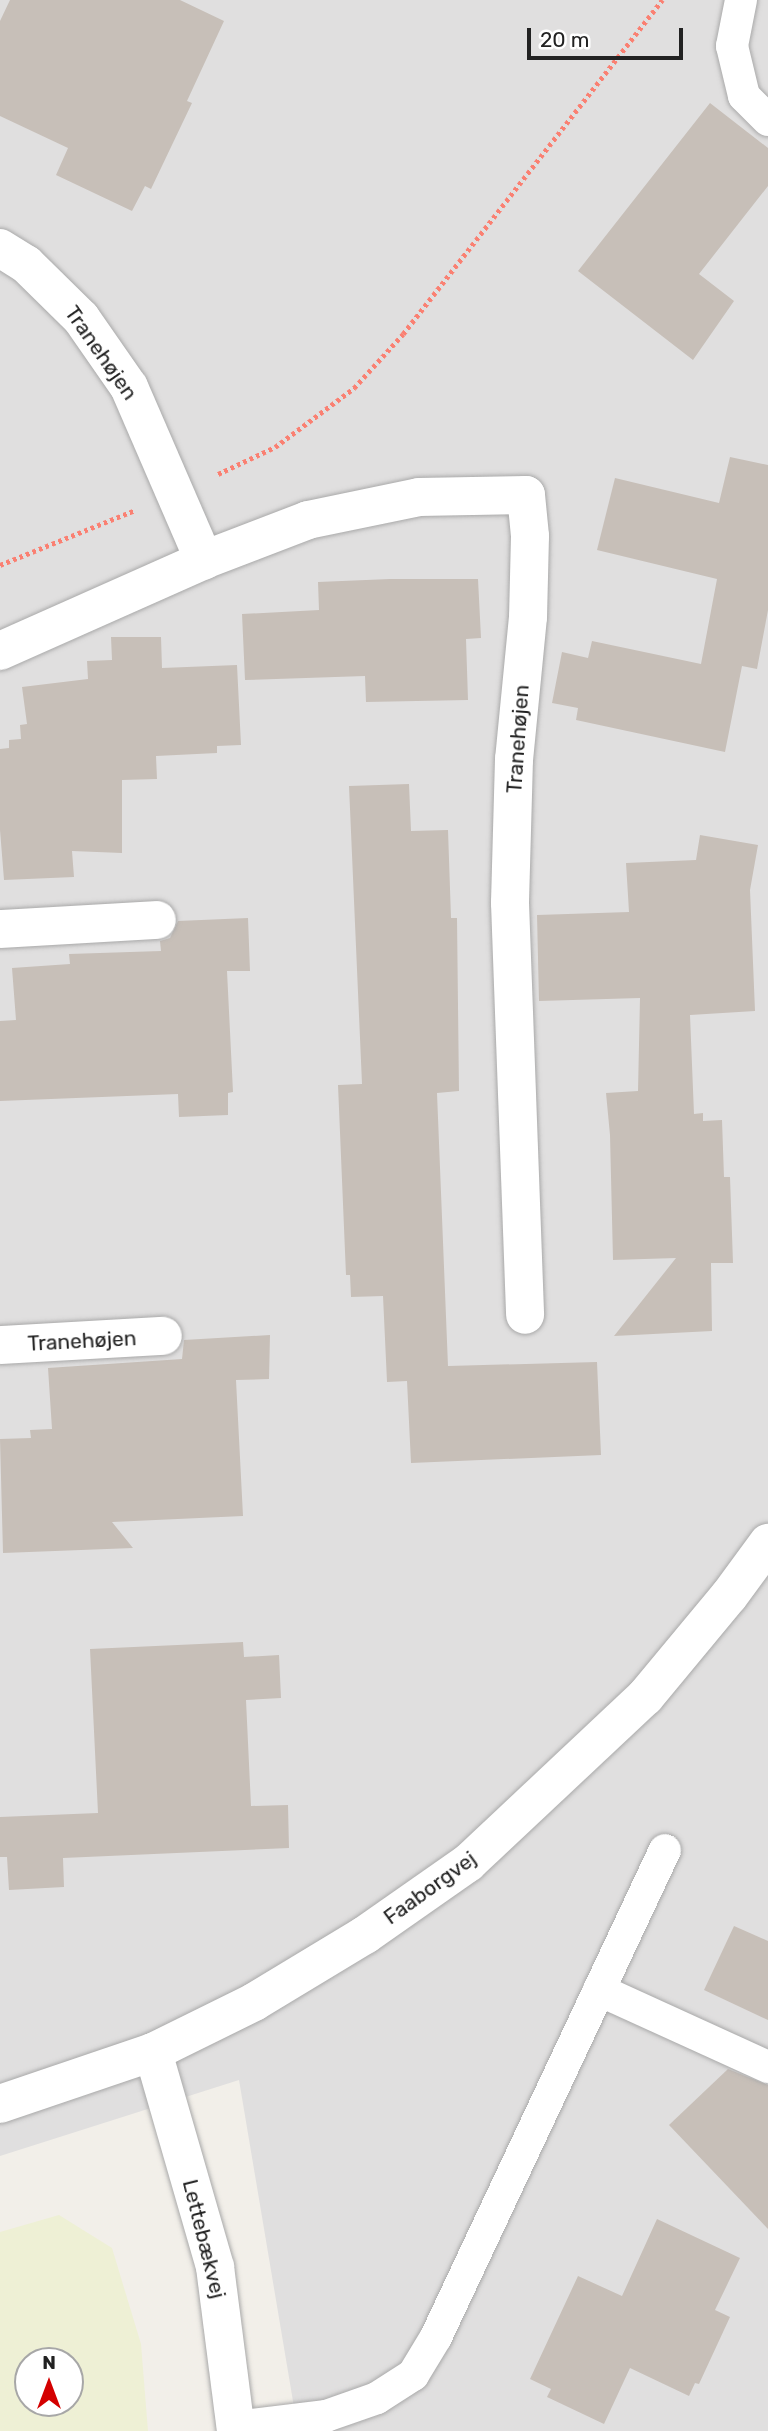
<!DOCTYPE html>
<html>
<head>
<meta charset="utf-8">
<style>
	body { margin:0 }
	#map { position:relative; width:768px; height:2431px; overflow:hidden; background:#f2efe9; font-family:Rubik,sans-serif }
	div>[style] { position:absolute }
	.residential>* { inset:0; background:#e0dfdf }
	.farmland>* { inset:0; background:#eef0d5 }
	.building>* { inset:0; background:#c7bfb8 }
	.path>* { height:4.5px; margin-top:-2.25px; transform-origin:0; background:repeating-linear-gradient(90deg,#fa8072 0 3.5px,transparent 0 7px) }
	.roads { filter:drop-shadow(0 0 2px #a9a9a9) drop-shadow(0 0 2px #a9a9a9) }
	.service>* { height:32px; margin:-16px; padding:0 16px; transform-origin:16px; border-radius:16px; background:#fff }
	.minor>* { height:38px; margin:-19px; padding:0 19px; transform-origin:19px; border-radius:19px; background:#fff }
	.tertiary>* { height:38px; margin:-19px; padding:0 19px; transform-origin:19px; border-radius:19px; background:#fff }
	span { translate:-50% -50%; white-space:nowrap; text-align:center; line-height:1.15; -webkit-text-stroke:7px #fff; paint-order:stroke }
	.street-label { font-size:21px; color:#222 }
	.north { position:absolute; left:14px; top:2347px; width:70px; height:70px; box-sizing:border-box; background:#fff; border:2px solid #a7a7a7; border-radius:50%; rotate:0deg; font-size:19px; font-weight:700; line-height:28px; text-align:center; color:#222 }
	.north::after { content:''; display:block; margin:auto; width:24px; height:32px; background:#d40000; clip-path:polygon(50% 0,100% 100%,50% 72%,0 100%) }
	.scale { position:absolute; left:527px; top:28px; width:156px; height:32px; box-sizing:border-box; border:4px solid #222; border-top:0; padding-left:9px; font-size:21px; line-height:24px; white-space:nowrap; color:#222; -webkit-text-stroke:5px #fff; paint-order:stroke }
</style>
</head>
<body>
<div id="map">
	<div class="residential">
		<i style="clip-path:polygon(0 0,768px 0,768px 2431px,298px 2431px,239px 2080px,0 2156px)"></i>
	</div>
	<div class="farmland">
		<i style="clip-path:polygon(evenodd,59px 2215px,112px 2248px,141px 2344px,148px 2431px,0 2431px,0 2232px,59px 2215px,28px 2361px,70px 2361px,70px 2403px,28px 2403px,28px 2361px)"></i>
	</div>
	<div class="building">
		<i style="clip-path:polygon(10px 0,180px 0,224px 21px,187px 101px,192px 103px,151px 189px,145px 186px,132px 211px,56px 175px,68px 148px,0 116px,0 21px)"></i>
		<i style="clip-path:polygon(710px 103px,768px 148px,768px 186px,699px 274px,734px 301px,693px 360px,578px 271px)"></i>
		<i style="clip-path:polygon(730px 457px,768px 465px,768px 610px,757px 669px,742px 666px,725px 752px,576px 720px,578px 708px,552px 703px,562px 652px,588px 658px,592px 641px,701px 664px,717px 579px,597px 550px,615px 478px,719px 503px)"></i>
		<i style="clip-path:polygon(390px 579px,478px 579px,481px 638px,466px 639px,468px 700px,366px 702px,365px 676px,245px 680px,242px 614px,319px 610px,318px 582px)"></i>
		<i style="clip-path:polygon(111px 637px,161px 637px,162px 668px,237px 665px,241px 745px,217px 746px,217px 753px,156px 756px,157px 779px,122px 780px,122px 853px,72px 851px,74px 877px,4px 880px,0 830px,0 749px,9px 748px,9px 740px,21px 739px,20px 725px,27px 724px,22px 687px,88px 679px,87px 661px,112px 660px)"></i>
		<i style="clip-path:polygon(409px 784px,411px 831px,448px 830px,451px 918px,457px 918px,459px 1091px,437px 1093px,448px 1366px,597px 1362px,601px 1455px,411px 1463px,407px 1381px,387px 1382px,383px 1296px,351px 1297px,350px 1275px,346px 1275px,338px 1085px,362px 1084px,349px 786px)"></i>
		<i style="clip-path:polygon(700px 835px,758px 845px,750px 890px,755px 1011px,690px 1015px,694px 1114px,703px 1113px,703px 1121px,722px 1120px,724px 1177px,730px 1177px,733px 1263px,711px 1263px,712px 1331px,614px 1336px,676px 1258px,613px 1260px,610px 1135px,606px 1093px,638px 1091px,640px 998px,539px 1001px,537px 915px,629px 912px,626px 863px,696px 860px)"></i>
		<i style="clip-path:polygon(248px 918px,250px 971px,227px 971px,233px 1092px,228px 1093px,228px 1115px,179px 1117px,178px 1094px,0 1101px,0 1021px,16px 1020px,12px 968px,70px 964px,69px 954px,161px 951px,160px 941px,170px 938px,178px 921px)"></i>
		<i style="clip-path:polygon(270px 1335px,269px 1379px,236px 1380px,243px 1516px,112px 1522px,133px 1548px,3px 1553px,0 1439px,31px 1438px,30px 1430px,52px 1429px,48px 1368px,182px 1359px,184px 1340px)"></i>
		<i style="clip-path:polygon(243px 1642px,244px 1657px,279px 1655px,281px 1698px,246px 1700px,251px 1806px,288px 1805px,289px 1848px,63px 1858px,64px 1887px,9px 1890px,7px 1857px,0 1857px,0 1817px,98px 1813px,90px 1649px)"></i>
		<i style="clip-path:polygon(734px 1926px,768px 1941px,768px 2020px,704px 1990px)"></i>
		<i style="clip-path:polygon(728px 2069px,768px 2085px,768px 2229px,669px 2125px)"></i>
		<i style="clip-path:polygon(657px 2219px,740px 2258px,715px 2310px,730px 2317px,699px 2384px,695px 2383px,689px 2396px,630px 2368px,604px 2424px,547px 2397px,551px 2389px,530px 2379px,578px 2276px,622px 2296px)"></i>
	</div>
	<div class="path">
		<i style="left:218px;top:474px;width:63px;rotate:-25.3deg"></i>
		<i style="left:275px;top:447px;width:99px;rotate:-36.8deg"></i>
		<i style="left:354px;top:388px;width:73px;rotate:-47.8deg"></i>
		<i style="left:403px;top:334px;width:423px;rotate:-52.2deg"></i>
		<i style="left:0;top:565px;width:144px;rotate:-22.1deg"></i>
	</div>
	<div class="roads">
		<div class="service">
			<i style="left:741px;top:0;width:47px;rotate:101.1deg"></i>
			<i style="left:732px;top:46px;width:51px;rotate:76.5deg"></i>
			<i style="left:744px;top:96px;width:34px;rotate:45deg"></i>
			<i style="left:599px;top:1990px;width:186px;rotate:24.5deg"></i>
			<i style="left:236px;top:2427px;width:91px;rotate:-7deg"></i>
			<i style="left:326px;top:2416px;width:54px;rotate:-19.4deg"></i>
			<i style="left:377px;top:2398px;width:43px;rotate:-32.6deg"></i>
			<i style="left:413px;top:2375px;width:44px;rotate:-58.8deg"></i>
			<i style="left:436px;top:2337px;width:538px;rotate:-64.82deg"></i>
		</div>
		<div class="minor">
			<i style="left:0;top:248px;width:31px;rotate:32deg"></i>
			<i style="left:26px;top:264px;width:77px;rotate:44.5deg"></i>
			<i style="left:81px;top:318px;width:84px;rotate:55.2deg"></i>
			<i style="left:129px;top:387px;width:189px;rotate:66.6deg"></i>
			<i style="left:0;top:651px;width:223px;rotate:-24deg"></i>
			<i style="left:204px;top:560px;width:111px;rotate:-21deg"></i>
			<i style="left:308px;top:520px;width:113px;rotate:-11.7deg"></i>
			<i style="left:419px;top:497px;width:107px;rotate:-1.1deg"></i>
			<i style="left:526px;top:495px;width:41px;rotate:84.4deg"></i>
			<i style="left:530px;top:536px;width:81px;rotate:91.4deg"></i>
			<i style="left:528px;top:617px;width:143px;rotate:95.6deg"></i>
			<i style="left:514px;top:759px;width:144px;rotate:91.6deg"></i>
			<i style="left:510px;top:903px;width:412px;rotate:87.9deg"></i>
			<i style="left:0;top:929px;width:157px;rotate:-3.3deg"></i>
			<i style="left:0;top:1345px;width:163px;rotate:-3.2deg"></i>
		</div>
		<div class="tertiary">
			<i style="left:153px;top:2052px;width:224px;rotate:73.9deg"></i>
			<i style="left:215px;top:2267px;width:165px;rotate:82.7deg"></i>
			<i style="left:0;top:2104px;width:162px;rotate:-18.8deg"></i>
			<i style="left:153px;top:2052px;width:113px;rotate:-26.3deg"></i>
			<i style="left:254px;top:2002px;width:130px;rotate:-31.1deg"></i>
			<i style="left:365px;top:1935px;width:126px;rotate:-35deg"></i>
			<i style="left:468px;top:1863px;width:243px;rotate:-43.2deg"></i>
			<i style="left:645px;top:1697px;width:131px;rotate:-50.3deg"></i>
			<i style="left:729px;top:1596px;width:66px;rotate:-53.7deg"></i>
		</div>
	</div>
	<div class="street-label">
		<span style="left:101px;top:353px;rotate:55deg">Tranehøjen</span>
		<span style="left:518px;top:739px;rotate:-86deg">Tranehøjen</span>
		<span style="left:82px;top:1341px;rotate:-3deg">Tranehøjen</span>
		<span style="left:430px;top:1888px;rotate:-36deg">Faaborgvej</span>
		<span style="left:204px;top:2239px;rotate:76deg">Lettebækvej</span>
	</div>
	<div class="north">N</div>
	<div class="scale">20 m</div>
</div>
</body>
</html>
